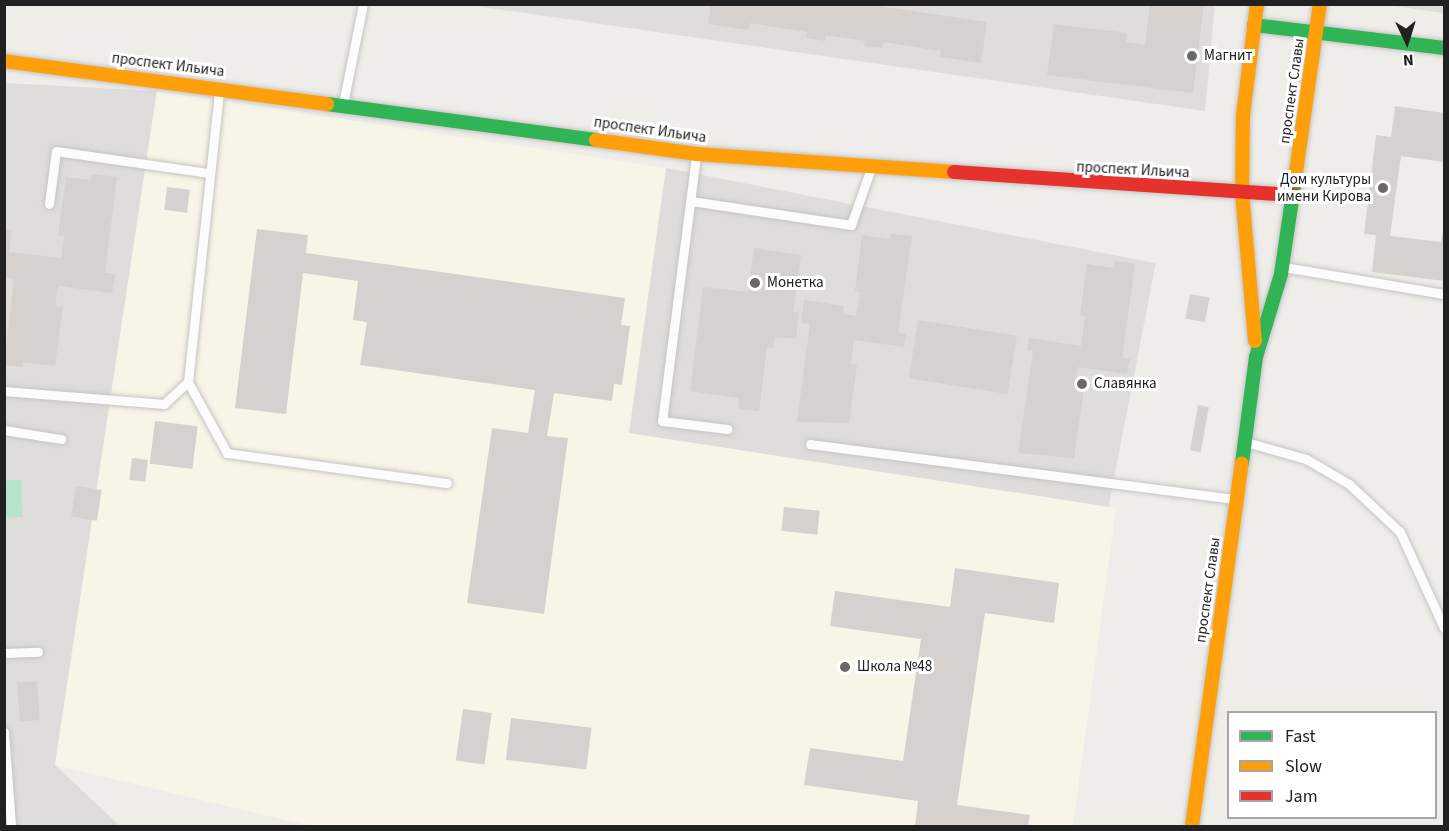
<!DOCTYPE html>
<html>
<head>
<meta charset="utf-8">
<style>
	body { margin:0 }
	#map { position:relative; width:1449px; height:831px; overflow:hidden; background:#efedea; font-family:"Source Sans 3",sans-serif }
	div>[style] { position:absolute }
	.residential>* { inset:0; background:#dedddb; transform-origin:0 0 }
	.education>* { inset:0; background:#f7f5e7 }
	.pitch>* { inset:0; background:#b7e4cd; transform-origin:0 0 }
	.building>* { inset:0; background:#d4d1cf; transform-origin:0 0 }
	.roads { filter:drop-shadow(0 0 2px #c5c4c2) drop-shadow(0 0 2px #c5c4c2) }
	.lane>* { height:9px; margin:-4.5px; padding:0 4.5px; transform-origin:4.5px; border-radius:4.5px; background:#fdfcfc }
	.fast>* { height:14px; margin:-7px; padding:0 7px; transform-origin:7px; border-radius:7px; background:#30b455 }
	.slow>* { height:14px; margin:-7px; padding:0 7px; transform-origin:7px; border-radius:7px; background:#ff9f0a }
	.jam>* { height:14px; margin:-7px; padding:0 7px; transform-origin:7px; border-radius:7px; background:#e5322d }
	.dots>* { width:16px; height:16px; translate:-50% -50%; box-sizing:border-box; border:3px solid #fff; border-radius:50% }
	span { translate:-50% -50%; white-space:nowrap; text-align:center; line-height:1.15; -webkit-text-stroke:6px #fff; paint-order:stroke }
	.poi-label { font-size:15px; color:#212121 }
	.left { translate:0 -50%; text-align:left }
	.right { translate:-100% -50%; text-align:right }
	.street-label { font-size:15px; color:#212121 }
	.frame { position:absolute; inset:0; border:6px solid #212121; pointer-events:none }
	.legend { position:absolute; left:1227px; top:711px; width:210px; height:108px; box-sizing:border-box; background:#fff; border:2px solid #a6a6a6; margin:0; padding:8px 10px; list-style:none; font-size:18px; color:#212121 }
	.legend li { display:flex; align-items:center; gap:12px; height:30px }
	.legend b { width:30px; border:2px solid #a6a6a6 }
	.north { position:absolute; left:1377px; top:12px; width:60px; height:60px; -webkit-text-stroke:4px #fff; paint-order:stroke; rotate:176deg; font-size:16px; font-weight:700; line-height:24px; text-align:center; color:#212121 }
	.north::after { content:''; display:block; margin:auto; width:21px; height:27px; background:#212121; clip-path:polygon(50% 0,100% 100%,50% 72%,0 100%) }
</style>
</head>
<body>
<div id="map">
	<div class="residential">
		<i style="clip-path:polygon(469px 5px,1215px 5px,1205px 111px)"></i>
		<i style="clip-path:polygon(1387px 5px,1444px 5px,1444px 13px)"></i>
		<i style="clip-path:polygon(4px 83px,157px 91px,55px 765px,120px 826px,5px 826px)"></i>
		<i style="left:666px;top:168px;width:499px;height:268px;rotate:11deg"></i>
	</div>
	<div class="education">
		<i style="clip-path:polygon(157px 91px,666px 168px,629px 433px,1116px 508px,1073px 826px,311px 826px,55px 765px)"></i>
	</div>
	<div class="pitch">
		<i style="left:21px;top:480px;width:37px;height:16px;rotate:88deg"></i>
	</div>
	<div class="building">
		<i style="clip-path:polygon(711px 4px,865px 4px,987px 22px,981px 63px,940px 57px,941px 51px,883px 42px,882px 48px,864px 46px,865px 41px,826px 35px,825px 41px,806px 38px,807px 32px,750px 23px,749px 30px,708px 24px)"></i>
		<i style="clip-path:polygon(1150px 4px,1204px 4px,1193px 93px,1047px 75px,1054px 24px,1127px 33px,1126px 42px,1145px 45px)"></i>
		<i style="clip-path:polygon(1395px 106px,1444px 113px,1444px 162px,1401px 156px,1390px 236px,1441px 242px,1444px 225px,1444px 281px,1372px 272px,1376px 235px,1364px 234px,1376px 135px,1391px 137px)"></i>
		<i style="clip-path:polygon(92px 174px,117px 177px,105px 273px,115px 274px,112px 293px,58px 286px,55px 306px,63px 307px,55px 366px,23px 362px,23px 367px,4px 365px,14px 279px,4px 277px,4px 230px,11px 231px,9px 252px,61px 258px,64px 236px,58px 235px,66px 177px,91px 180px)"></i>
		<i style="left:167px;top:187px;width:23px;height:23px;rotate:7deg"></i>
		<i style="clip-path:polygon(257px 229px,308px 235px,306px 253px,625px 298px,621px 325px,630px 326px,622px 385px,614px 384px,612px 401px,554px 393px,547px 436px,568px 438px,544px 614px,467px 603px,492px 428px,528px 433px,535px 390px,360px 365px,367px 322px,353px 320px,358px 281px,303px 273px,286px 414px,235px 408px)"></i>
		<i style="clip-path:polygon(891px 234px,912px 236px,898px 333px,906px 334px,904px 347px,854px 340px,851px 364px,857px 365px,849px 423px,797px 422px,810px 324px,801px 323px,804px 300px,844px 306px,843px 314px,856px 316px,860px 292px,855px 291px,862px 235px,890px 239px)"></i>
		<i style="clip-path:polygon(754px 248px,801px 255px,793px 312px,799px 312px,796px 339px,775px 337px,773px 348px,767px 347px,759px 411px,738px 409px,739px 398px,690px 391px,703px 287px,748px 292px)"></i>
		<i style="clip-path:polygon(1115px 261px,1135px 264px,1122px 358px,1130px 359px,1127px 374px,1078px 367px,1075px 386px,1084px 388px,1074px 458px,1018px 453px,1033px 351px,1027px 350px,1029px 338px,1081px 346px,1085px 316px,1080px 315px,1087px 264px,1114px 268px)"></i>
		<i style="left:1190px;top:294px;width:20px;height:25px;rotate:11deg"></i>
		<i style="left:918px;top:320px;width:100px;height:59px;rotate:9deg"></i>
		<i style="left:1198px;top:405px;width:11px;height:46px;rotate:10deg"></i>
		<i style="left:155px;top:421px;width:43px;height:43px;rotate:7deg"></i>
		<i style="left:132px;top:458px;width:16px;height:22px;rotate:7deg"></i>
		<i style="left:76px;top:486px;width:26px;height:31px;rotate:9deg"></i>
		<i style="left:784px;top:507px;width:36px;height:24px;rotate:6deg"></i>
		<i style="clip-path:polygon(955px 568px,1059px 583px,1054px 623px,985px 613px,957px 805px,1030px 815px,1028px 826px,915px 826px,918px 801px,804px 785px,810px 748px,903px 761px,921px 639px,830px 626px,835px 591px,950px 607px)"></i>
		<i style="left:37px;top:681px;width:39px;height:20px;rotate:86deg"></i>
		<i style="left:463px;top:709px;width:29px;height:52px;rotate:8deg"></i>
		<i style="left:511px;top:718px;width:81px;height:42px;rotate:7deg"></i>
	</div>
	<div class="roads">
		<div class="lane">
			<i style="left:343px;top:104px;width:102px;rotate:-78.7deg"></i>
			<i style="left:696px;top:156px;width:267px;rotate:97.3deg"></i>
			<i style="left:662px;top:421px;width:66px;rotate:6.9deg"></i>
			<i style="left:691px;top:201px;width:162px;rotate:8.5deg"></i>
			<i style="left:851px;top:225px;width:60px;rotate:-70.7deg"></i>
			<i style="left:49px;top:204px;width:53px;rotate:-82.5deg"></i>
			<i style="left:56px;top:151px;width:155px;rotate:8.2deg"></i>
			<i style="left:1284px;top:267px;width:162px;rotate:9.6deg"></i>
			<i style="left:188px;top:382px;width:81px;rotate:61.2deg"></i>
			<i style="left:227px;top:453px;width:222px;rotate:7.8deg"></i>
			<i style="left:4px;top:391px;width:161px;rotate:4.6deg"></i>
			<i style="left:164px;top:404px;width:33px;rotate:-43deg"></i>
			<i style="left:188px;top:382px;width:293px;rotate:-83.9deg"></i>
			<i style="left:4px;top:430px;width:58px;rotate:9deg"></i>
			<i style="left:1246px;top:442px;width:62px;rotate:15.8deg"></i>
			<i style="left:1306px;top:459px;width:50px;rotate:30.2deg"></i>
			<i style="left:1349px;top:484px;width:70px;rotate:43.3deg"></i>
			<i style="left:1400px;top:532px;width:106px;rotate:65.4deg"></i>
			<i style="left:810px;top:444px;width:429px;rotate:7.4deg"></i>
			<i style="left:4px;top:653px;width:34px;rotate:-2deg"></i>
			<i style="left:4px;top:732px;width:94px;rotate:85.7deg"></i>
		</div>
		<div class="fast">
			<i style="left:1254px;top:25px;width:191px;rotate:6.9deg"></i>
			<i style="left:327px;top:104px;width:271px;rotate:7.6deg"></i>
			<i style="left:1242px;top:463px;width:107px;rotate:-82.5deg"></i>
			<i style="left:1256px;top:357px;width:87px;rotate:-73.2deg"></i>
			<i style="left:1281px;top:274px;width:103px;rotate:-81.6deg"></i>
		</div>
		<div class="slow">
			<i style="left:4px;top:61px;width:326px;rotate:7.6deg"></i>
			<i style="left:596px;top:140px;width:102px;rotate:7.9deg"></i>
			<i style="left:697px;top:154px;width:258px;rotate:4deg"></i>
			<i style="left:1296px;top:172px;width:170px;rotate:-81.9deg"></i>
			<i style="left:1255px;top:341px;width:150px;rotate:-95deg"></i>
			<i style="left:1242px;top:192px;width:77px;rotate:-89.3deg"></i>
			<i style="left:1243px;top:115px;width:112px;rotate:-82.8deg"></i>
			<i style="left:1192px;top:826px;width:366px;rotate:-82.2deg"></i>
		</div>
		<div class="jam">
			<i style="left:954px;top:172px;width:342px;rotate:3.9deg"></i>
		</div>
	</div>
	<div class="dots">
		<i style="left:1192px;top:56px;background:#696867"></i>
		<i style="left:1383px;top:188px;background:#696867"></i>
		<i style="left:755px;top:283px;background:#696867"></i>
		<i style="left:1082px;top:384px;background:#696867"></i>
		<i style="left:845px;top:667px;background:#696867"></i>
	</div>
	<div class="poi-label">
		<span class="left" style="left:1204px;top:56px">Магнит</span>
		<span class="right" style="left:1371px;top:188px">Дом культуры<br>имени Кирова</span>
		<span class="left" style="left:767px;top:283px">Монетка</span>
		<span class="left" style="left:1094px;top:384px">Славянка</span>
		<span class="left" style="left:857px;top:667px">Школа №48</span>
	</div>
	<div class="street-label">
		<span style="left:168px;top:65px;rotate:7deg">проспект Ильича</span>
		<span style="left:1292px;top:91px;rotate:-82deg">проспект Славы</span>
		<span style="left:650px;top:130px;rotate:8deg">проспект Ильича</span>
		<span style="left:1133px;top:170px;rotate:3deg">проспект Ильича</span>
		<span style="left:1208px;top:590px;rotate:-82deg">проспект Славы</span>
	</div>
	<div class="frame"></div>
	<ul class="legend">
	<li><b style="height:8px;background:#30b455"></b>Fast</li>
	<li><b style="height:8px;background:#ff9f0a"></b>Slow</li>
	<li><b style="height:8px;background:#e5322d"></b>Jam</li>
	</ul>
	<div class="north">N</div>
</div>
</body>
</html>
